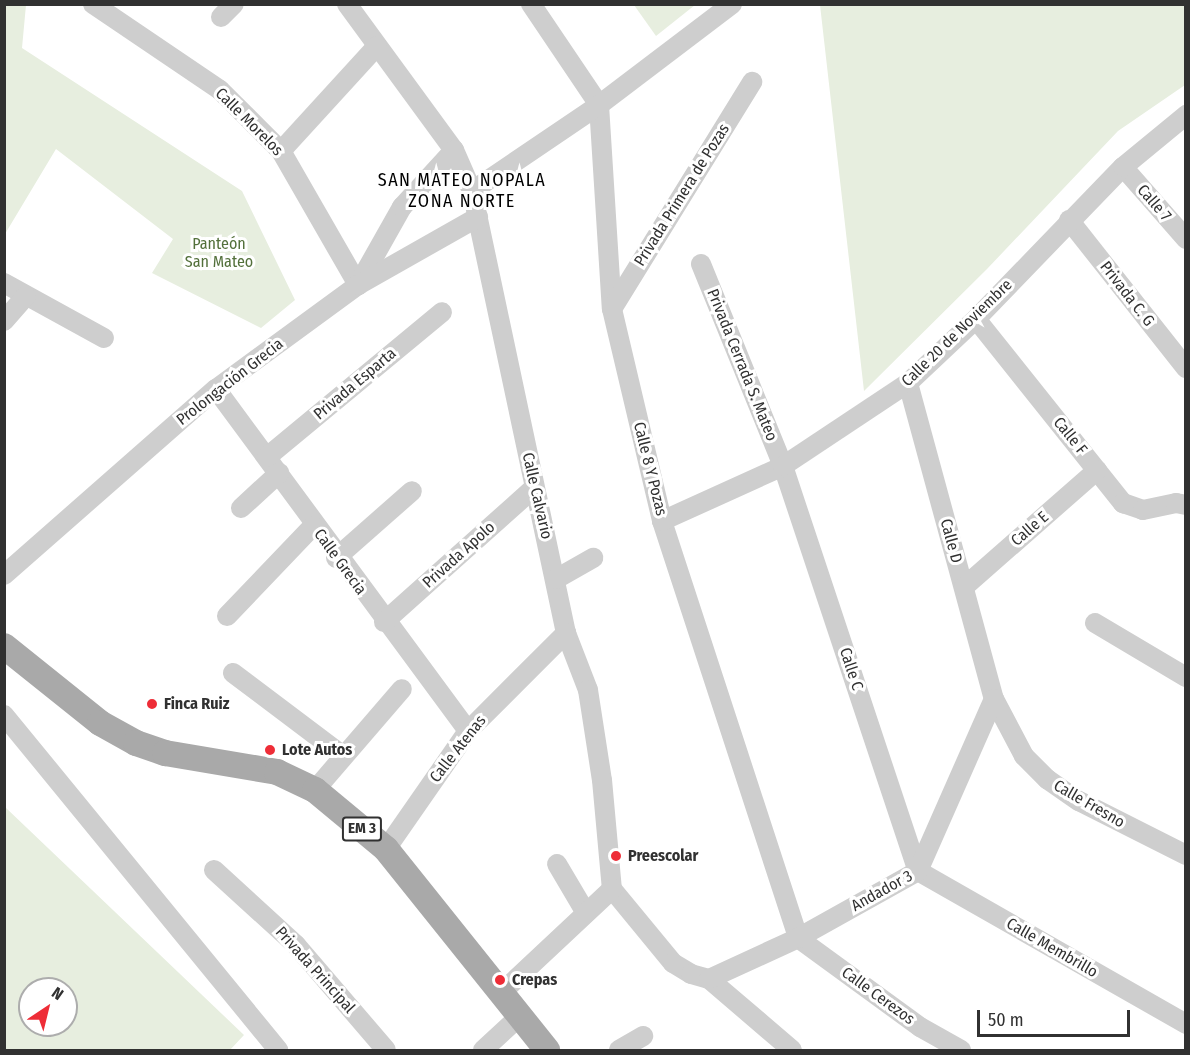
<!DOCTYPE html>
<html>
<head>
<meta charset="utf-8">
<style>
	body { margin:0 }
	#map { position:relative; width:1190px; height:1055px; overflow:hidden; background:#fff; font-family:"Fira Sans Condensed",sans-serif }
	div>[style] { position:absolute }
	.green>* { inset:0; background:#e7eedf }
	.minor>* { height:20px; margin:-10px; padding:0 10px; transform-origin:10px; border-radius:10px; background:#cecece }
	.major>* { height:26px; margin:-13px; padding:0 13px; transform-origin:13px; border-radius:13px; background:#a9a9a9 }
	.dots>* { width:16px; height:16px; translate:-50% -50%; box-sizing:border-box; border:3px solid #fff; border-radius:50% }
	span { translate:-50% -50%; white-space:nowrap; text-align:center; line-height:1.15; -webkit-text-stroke:6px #fff; paint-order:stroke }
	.shield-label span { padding:2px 4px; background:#fff; border:2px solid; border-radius:4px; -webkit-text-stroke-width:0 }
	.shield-label { font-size:15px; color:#313131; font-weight:700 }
	.street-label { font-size:16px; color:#313131 }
	.park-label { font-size:16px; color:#53703b }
	.poi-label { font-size:16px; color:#313131; font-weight:700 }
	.left { translate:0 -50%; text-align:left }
	.neighbourhood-label { font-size:18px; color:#000; letter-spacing:1.5px }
	.frame { position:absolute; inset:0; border:6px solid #313131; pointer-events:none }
	.north { position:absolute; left:18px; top:977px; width:60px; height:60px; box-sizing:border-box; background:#fff; border:2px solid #adadad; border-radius:50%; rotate:35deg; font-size:16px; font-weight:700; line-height:24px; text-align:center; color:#313131 }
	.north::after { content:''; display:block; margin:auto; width:21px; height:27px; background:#ee2d37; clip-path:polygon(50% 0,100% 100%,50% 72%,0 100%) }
	.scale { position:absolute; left:977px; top:1010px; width:153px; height:27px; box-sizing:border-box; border:3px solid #313131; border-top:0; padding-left:8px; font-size:18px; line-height:21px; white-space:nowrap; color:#313131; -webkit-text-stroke:4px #fff; paint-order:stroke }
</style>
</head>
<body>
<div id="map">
	<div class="green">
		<i style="clip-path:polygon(5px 4px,26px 5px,22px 48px,242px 191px,295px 300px,261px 328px,152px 273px,173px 239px,56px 149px,5px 234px)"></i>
		<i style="clip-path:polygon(634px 5px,695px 5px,656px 36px)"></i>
		<i style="clip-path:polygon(820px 5px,1185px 5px,1185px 85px,1118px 131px,987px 269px,864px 391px)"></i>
		<i style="clip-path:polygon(evenodd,5px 807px,244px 1035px,230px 1050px,5px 1050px,5px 807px,30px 989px,66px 989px,66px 1025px,30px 1025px,30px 989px)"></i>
	</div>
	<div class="minor">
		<i style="left:93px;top:4px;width:153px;rotate:34.1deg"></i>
		<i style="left:220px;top:90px;width:86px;rotate:45deg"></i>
		<i style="left:281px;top:151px;width:155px;rotate:60.1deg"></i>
		<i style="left:347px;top:4px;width:181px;rotate:53.8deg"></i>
		<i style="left:454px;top:150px;width:45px;rotate:66.3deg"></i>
		<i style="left:472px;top:191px;width:452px;rotate:78deg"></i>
		<i style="left:566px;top:633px;width:61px;rotate:68.9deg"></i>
		<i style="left:588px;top:690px;width:91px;rotate:81.2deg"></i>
		<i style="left:602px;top:780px;width:109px;rotate:84.8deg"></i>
		<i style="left:612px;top:889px;width:96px;rotate:50.5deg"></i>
		<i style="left:673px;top:963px;width:21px;rotate:31deg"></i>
		<i style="left:691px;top:974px;width:19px;rotate:16deg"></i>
		<i style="left:709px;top:979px;width:109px;rotate:40.5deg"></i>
		<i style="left:531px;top:4px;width:122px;rotate:56deg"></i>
		<i style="left:599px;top:105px;width:204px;rotate:86.4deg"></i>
		<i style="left:612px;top:309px;width:218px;rotate:76.7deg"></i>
		<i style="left:662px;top:521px;width:439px;rotate:71.9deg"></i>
		<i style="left:798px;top:938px;width:151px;rotate:36.1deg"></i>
		<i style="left:920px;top:1027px;width:47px;rotate:29.3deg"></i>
		<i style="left:221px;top:17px;width:18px;rotate:-45deg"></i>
		<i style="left:281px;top:151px;width:142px;rotate:-47.6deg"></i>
		<i style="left:1123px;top:167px;width:96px;rotate:48.8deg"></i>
		<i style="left:472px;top:191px;width:153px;rotate:-34.1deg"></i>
		<i style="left:599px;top:105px;width:167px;rotate:-37.2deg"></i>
		<i style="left:1069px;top:220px;width:189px;rotate:51.7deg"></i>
		<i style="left:701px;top:264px;width:218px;rotate:67.9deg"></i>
		<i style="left:783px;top:466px;width:427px;rotate:71.6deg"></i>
		<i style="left:918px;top:871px;width:309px;rotate:29.7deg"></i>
		<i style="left:4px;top:283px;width:114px;rotate:28.8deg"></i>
		<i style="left:358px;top:285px;width:90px;rotate:-60.6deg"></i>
		<i style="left:402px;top:207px;width:77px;rotate:-47.6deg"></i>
		<i style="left:612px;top:309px;width:267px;rotate:-58.3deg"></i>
		<i style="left:976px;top:319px;width:236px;rotate:51.4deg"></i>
		<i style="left:1123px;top:503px;width:21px;rotate:19deg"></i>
		<i style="left:1143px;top:510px;width:34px;rotate:-12deg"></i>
		<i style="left:1176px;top:503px;width:10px;rotate:11deg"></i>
		<i style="left:4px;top:321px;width:33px;rotate:-49deg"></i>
		<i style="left:908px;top:383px;width:327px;rotate:74.8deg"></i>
		<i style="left:994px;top:699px;width:64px;rotate:62.2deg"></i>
		<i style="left:1024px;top:756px;width:33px;rotate:45deg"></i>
		<i style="left:1047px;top:779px;width:39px;rotate:35deg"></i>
		<i style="left:1079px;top:801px;width:120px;rotate:26.8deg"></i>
		<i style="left:216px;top:389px;width:425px;rotate:53.6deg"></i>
		<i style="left:267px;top:457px;width:227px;rotate:-39.6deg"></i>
		<i style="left:241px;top:508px;width:52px;rotate:-42.6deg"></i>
		<i style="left:662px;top:521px;width:133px;rotate:-24.4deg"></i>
		<i style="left:783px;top:466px;width:150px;rotate:-33.6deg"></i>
		<i style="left:908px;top:383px;width:93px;rotate:-43.3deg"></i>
		<i style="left:976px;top:319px;width:211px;rotate:-46deg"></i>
		<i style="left:1123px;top:167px;width:82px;rotate:-39.5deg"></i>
		<i style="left:336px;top:558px;width:101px;rotate:-41.4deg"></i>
		<i style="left:4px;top:575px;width:282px;rotate:-41.3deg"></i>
		<i style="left:216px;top:389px;width:176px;rotate:-36.2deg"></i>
		<i style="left:358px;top:285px;width:138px;rotate:-29.5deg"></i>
		<i style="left:556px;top:579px;width:43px;rotate:-29.6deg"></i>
		<i style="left:964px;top:587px;width:177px;rotate:-41.3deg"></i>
		<i style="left:227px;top:616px;width:124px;rotate:-46.3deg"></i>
		<i style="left:384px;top:622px;width:201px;rotate:-41.8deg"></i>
		<i style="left:1095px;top:623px;width:106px;rotate:30.7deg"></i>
		<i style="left:233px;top:673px;width:138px;rotate:37deg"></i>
		<i style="left:4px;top:715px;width:433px;rotate:50.7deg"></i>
		<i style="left:315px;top:790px;width:133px;rotate:-49.3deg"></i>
		<i style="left:386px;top:849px;width:144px;rotate:-55.2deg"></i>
		<i style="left:468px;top:731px;width:139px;rotate:-45deg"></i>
		<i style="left:557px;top:864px;width:57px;rotate:59.4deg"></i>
		<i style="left:214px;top:870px;width:111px;rotate:42.4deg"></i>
		<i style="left:296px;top:945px;width:138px;rotate:49.4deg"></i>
		<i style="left:709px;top:979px;width:98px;rotate:-24.7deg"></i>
		<i style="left:798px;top:938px;width:137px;rotate:-29.2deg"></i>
		<i style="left:918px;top:871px;width:188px;rotate:-66.2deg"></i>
		<i style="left:501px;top:993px;width:152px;rotate:-43.1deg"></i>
		<i style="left:483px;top:1050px;width:50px;rotate:-42.6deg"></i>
		<i style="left:619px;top:1050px;width:28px;rotate:-30deg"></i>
	</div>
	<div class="major">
		<i style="left:4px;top:646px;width:123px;rotate:38.7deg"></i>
		<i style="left:100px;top:723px;width:41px;rotate:29.1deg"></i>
		<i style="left:136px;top:743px;width:31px;rotate:19deg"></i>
		<i style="left:165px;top:753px;width:114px;rotate:9.6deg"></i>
		<i style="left:277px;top:772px;width:42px;rotate:25.3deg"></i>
		<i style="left:315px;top:790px;width:92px;rotate:39.7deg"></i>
		<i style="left:386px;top:849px;width:258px;rotate:51.3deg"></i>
	</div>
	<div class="dots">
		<i style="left:152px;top:704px;background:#ee2d37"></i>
		<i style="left:270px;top:750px;background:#ee2d37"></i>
		<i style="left:616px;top:856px;background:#ee2d37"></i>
		<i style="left:500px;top:980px;background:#ee2d37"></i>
	</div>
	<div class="shield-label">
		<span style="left:362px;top:829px">EM 3</span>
	</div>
	<div class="street-label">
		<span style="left:249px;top:122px;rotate:45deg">Calle Morelos</span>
		<span style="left:682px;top:195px;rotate:-58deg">Privada Primera de Pozas</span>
		<span style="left:1154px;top:203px;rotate:49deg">Calle 7</span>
		<span style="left:1127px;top:294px;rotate:52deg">Privada C. G</span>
		<span style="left:957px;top:333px;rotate:-44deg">Calle 20 de Noviembre</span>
		<span style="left:742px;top:365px;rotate:68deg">Privada Cerrada S. Mateo</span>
		<span style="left:230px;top:382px;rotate:-38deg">Prolongación Grecia</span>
		<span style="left:355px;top:384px;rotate:-40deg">Privada Esparta</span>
		<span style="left:1070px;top:436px;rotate:51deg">Calle F</span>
		<span style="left:650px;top:469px;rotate:76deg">Calle 8 Y Pozas</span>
		<span style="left:537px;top:496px;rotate:77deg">Calle Calvario</span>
		<span style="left:1030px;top:529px;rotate:-41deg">Calle E</span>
		<span style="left:951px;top:541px;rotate:75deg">Calle D</span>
		<span style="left:459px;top:555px;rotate:-42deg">Privada Apolo</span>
		<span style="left:340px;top:562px;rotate:54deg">Calle Grecia</span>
		<span style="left:851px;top:669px;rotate:72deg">Calle C</span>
		<span style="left:458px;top:749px;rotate:-52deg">Calle Atenas</span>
		<span style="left:1089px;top:804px;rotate:30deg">Calle Fresno</span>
		<span style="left:882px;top:891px;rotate:-29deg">Andador 3</span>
		<span style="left:1052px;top:948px;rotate:30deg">Calle Membrillo</span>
		<span style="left:315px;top:970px;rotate:48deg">Privada Principal</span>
		<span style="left:878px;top:996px;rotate:36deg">Calle Cerezos</span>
	</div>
	<div class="park-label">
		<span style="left:219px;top:253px">Panteón<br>San Mateo</span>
	</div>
	<div class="poi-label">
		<span class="left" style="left:164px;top:704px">Finca Ruiz</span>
		<span class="left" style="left:282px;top:750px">Lote Autos</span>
		<span class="left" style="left:628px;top:856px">Preescolar</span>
		<span class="left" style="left:512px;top:980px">Crepas</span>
	</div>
	<div class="neighbourhood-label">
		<span style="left:462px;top:191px">SAN MATEO NOPALA<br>ZONA NORTE</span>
	</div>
	<div class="frame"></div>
	<div class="north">N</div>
	<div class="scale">50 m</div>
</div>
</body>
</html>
